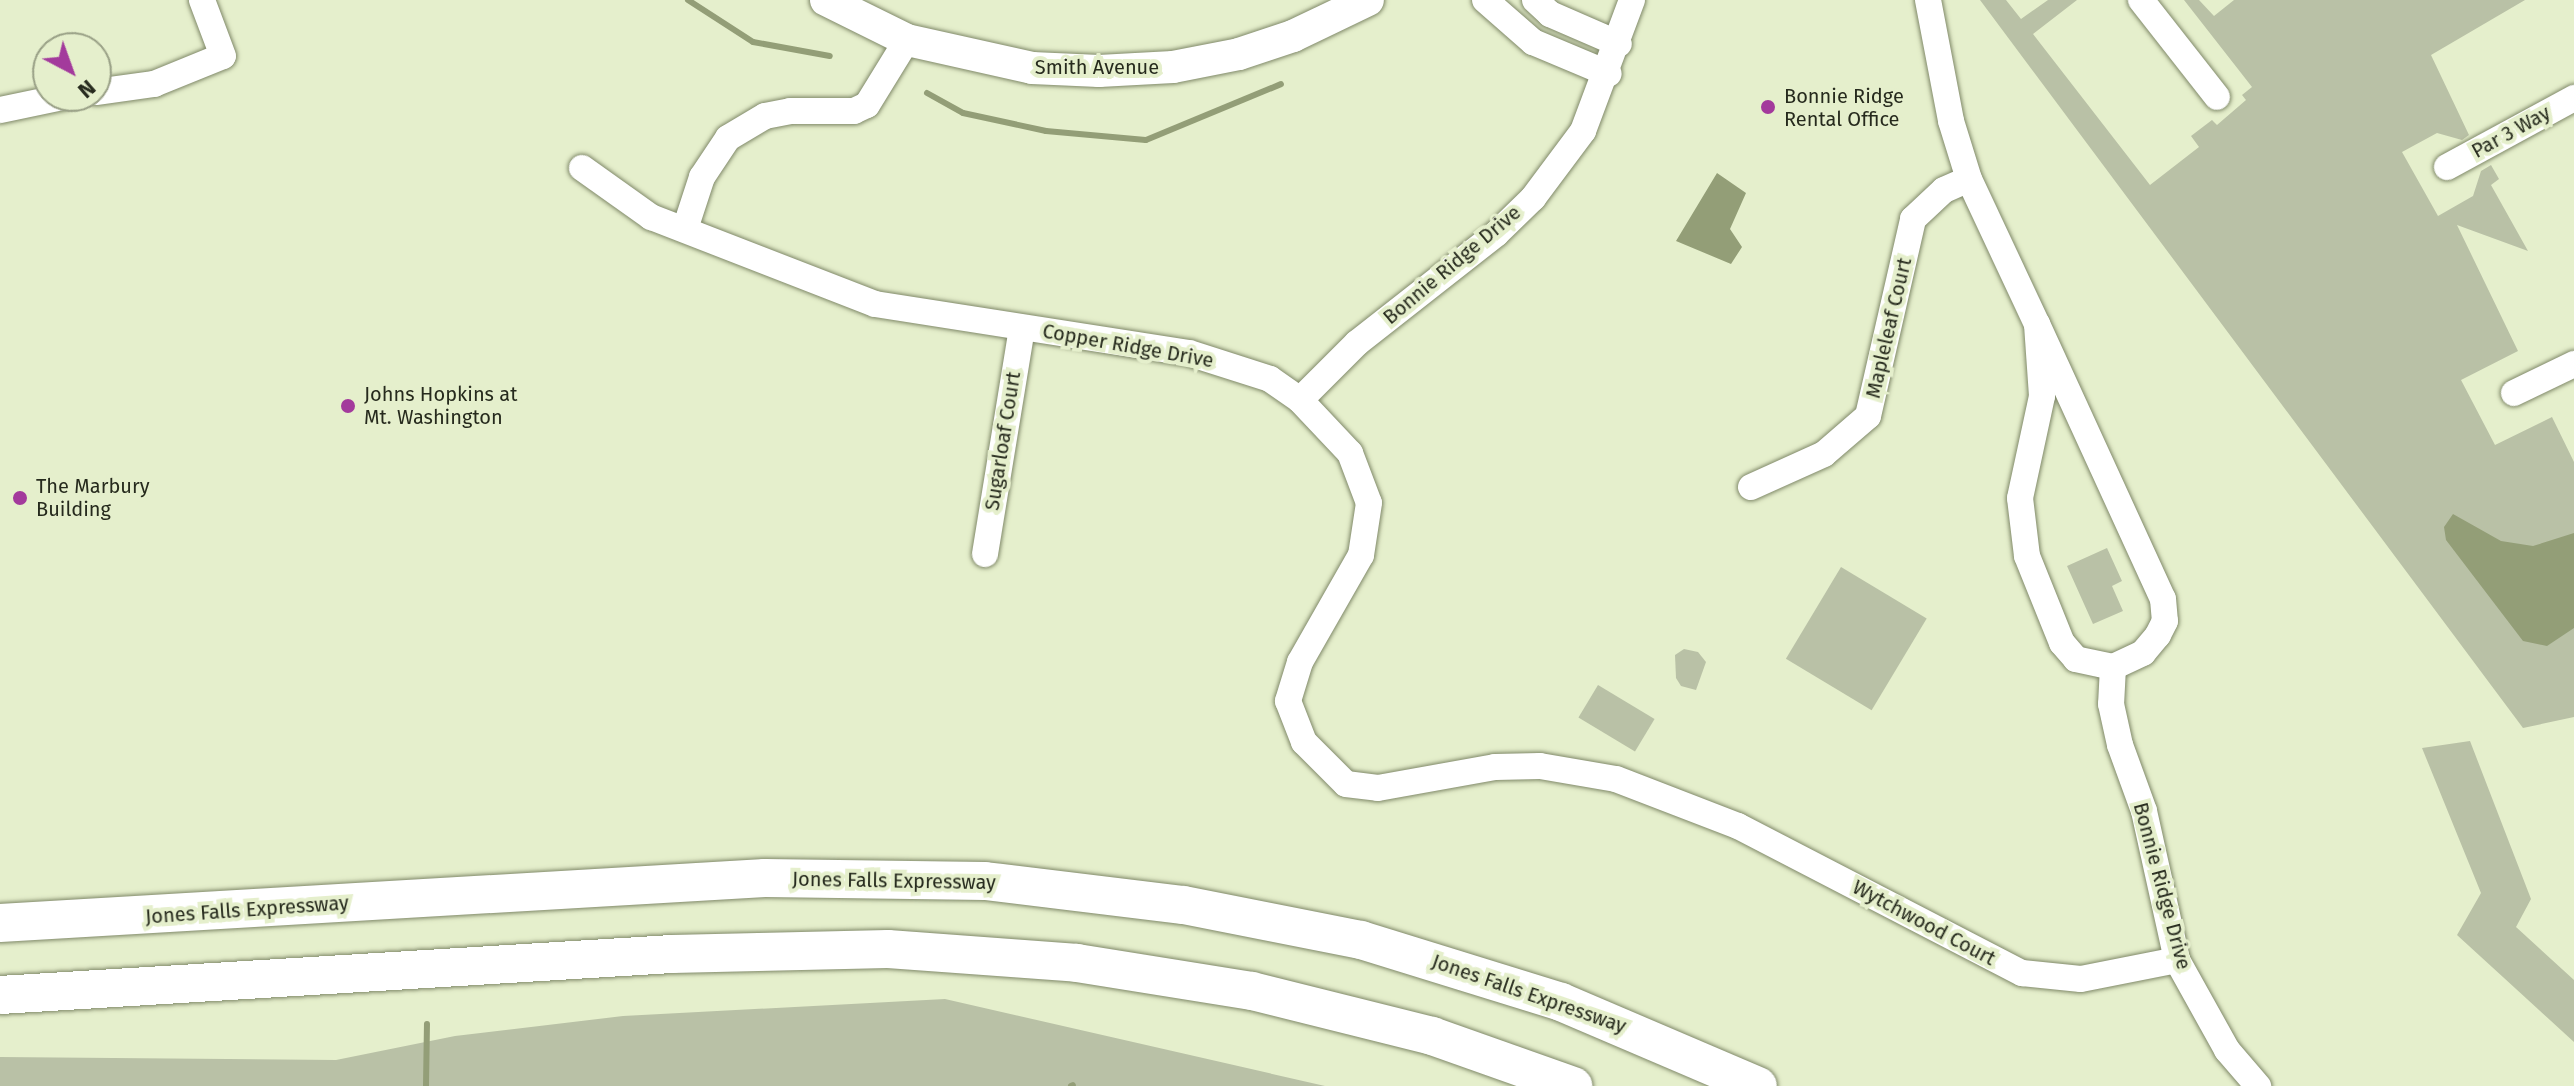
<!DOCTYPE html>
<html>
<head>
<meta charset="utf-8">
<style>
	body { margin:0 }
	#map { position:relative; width:2574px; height:1086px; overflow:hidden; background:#e5efcc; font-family:"Fira Sans",sans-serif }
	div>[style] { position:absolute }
	.green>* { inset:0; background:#b9c1a6; transform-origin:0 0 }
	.water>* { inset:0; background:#939e77 }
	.stream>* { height:6px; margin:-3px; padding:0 3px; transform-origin:3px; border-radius:3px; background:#939e77 }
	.roads { filter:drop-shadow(0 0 2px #808969) drop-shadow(0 0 2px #808969) }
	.minor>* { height:26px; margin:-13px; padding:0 13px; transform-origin:13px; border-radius:13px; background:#fff }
	.major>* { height:32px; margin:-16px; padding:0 16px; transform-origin:16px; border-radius:16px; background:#fff }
	.highway>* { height:38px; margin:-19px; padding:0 19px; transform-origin:19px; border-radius:19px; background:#fff }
	.dots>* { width:22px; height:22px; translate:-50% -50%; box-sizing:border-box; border:4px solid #e5efcc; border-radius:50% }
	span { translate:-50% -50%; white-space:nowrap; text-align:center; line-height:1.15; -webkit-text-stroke:8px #e5efcc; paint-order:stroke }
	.street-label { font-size:20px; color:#262a1d }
	.poi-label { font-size:20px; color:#262a1d }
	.left { translate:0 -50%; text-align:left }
	.north { position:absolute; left:32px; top:32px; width:80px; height:80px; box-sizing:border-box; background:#e5efcc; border:2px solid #99a086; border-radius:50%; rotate:139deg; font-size:22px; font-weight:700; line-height:32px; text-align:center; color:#262a1d }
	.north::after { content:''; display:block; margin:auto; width:28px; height:36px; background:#a33a9c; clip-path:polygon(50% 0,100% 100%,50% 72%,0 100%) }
</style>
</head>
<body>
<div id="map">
	<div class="green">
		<i style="clip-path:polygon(1980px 0,2006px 0,2021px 19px,2048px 0,2077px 0,2033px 34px,2150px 185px,2199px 147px,2191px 136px,2212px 120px,2217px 125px,2246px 100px,2242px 95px,2252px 87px,2184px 0,2199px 0,2214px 16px,2234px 0,2525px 0,2431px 55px,2469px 135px,2462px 140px,2437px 133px,2402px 152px,2438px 216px,2473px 196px,2481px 171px,2491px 165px,2499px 179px,2491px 185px,2528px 251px,2457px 225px,2518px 351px,2461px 380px,2495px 445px,2552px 417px,2574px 462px,2574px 717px,2523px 728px)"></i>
		<i style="clip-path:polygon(2107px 548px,2122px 581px,2112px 586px,2123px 611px,2093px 624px,2067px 566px)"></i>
		<i style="left:1841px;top:567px;width:100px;height:107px;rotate:31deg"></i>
		<i style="clip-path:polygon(1684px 649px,1698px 652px,1706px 662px,1696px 690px,1681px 686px,1676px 678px,1675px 655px)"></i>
		<i style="left:1598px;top:685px;width:66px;height:38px;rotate:31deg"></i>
		<i style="clip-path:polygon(2470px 741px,2531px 899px,2516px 927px,2574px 980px,2574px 1042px,2457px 935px,2481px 893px,2422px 748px)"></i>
		<i style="clip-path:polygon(945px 999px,1325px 1086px,0 1086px,0 1057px,336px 1060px,455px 1036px,623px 1016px)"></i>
	</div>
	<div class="water">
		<i style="clip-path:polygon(1717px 173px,1746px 193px,1730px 229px,1742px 247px,1731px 264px,1676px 241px)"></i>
		<i style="clip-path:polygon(2453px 514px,2501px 541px,2533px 546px,2574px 533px,2574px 628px,2547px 646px,2523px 641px,2446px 540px,2444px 527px)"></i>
	</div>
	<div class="stream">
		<i style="left:688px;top:0;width:77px;rotate:32.9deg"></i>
		<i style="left:753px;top:42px;width:78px;rotate:10.3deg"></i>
		<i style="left:927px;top:93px;width:41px;rotate:29.1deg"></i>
		<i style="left:963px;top:113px;width:85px;rotate:12.2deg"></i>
		<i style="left:1046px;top:131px;width:100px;rotate:5.1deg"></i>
		<i style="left:1146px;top:140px;width:146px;rotate:-22.5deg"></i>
		<i style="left:426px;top:1086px;width:62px;rotate:-89.1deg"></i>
		<i style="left:1071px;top:1086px;width:2px;rotate:-27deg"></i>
	</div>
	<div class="roads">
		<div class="minor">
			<i style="left:1485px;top:0;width:64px;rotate:41.2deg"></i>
			<i style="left:1533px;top:42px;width:82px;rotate:22.8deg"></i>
			<i style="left:1535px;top:0;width:21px;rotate:43deg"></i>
			<i style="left:1550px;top:14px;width:75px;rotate:23.5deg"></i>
			<i style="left:1928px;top:0;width:123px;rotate:79.2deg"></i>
			<i style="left:1951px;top:121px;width:61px;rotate:72.8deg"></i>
			<i style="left:1969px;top:179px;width:160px;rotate:64.9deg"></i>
			<i style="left:2037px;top:324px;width:302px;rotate:65.4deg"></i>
			<i style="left:2163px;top:599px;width:22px;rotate:85deg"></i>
			<i style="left:2165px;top:621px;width:16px;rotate:117deg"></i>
			<i style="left:2158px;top:635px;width:23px;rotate:130deg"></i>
			<i style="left:2143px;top:653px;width:33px;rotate:155deg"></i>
			<i style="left:2113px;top:667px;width:38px;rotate:-168deg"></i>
			<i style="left:2076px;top:659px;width:21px;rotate:-131deg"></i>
			<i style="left:2062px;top:643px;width:94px;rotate:-111.9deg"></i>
			<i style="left:2027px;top:556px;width:58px;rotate:-96.9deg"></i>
			<i style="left:2020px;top:498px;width:104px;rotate:-77.8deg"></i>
			<i style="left:2042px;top:396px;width:72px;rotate:-94deg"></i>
			<i style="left:2141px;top:0;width:123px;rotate:51.9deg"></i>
			<i style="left:96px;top:92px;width:59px;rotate:-7.9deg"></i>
			<i style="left:154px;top:84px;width:74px;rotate:-22.1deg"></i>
			<i style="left:223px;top:56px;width:60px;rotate:-110.6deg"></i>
			<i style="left:0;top:110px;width:68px;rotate:-11.8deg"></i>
			<i style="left:2447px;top:167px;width:145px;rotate:-28.5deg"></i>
			<i style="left:582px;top:168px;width:85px;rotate:35.4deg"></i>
			<i style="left:651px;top:217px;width:240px;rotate:21.2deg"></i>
			<i style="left:875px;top:304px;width:318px;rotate:8.9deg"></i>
			<i style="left:1189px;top:353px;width:85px;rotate:17.8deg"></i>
			<i style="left:1270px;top:379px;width:37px;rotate:35deg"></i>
			<i style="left:1300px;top:400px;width:73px;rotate:46.7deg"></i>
			<i style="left:1350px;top:453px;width:53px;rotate:69.2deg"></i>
			<i style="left:1369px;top:503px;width:53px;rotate:98.7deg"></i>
			<i style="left:1361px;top:555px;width:123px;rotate:119.7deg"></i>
			<i style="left:1300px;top:662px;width:41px;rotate:107.1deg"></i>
			<i style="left:1288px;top:701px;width:44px;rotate:68.7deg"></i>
			<i style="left:1304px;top:742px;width:59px;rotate:45deg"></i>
			<i style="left:1346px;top:784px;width:32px;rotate:7deg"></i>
			<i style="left:1378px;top:788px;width:119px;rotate:-10.2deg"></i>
			<i style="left:1495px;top:767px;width:45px;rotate:-1.3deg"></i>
			<i style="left:1540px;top:766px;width:77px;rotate:9.7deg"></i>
			<i style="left:1616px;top:779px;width:131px;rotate:21.1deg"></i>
			<i style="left:1738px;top:826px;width:320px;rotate:27.4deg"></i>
			<i style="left:2022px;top:973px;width:59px;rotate:5.8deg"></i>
			<i style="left:2081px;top:979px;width:98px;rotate:-11.2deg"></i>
			<i style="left:685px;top:229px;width:55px;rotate:-71.9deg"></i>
			<i style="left:702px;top:177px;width:47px;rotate:-56.3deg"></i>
			<i style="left:728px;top:138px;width:43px;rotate:-30.7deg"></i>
			<i style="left:765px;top:116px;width:25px;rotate:-11deg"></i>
			<i style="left:790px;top:111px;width:64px"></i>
			<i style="left:854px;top:111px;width:14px;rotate:-25deg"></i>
			<i style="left:867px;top:105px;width:76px;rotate:-58.4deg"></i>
			<i style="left:2514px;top:393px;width:67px;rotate:-25.8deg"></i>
			<i style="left:1300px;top:400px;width:81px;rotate:-45deg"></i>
			<i style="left:1357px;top:343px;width:177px;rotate:-38.1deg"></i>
			<i style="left:1496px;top:234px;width:52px;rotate:-44.2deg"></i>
			<i style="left:1533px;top:198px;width:84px;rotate:-53.3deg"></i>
			<i style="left:1583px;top:131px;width:140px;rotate:-69.5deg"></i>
			<i style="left:1751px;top:487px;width:80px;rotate:-24.3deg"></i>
			<i style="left:1824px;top:454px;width:58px;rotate:-40.8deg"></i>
			<i style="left:1868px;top:416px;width:202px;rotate:-77.1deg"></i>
			<i style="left:1913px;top:219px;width:42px;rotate:-43.1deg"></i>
			<i style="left:1944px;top:190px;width:27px;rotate:-24deg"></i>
			<i style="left:985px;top:554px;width:229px;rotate:-80.7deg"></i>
			<i style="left:2113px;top:667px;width:37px;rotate:93deg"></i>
			<i style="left:2111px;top:704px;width:42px;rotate:77.6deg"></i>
			<i style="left:2120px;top:745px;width:70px;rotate:70deg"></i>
			<i style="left:2144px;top:811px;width:153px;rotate:77.5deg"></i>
			<i style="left:2177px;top:960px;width:103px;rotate:60.9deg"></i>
			<i style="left:2227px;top:1050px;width:48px;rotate:49.3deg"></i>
		</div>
		<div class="major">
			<i style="left:826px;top:0;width:90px;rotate:26.3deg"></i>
			<i style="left:907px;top:40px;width:128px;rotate:12.6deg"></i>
			<i style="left:1032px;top:68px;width:67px;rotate:2.6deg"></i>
			<i style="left:1099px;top:71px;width:74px;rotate:-3.1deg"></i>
			<i style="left:1173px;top:67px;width:67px;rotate:-11.1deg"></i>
			<i style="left:1239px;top:54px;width:57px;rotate:-18.4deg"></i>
			<i style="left:1293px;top:36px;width:83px;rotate:-25.6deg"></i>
		</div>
		<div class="highway">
			<i style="left:0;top:923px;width:766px;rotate:-3.37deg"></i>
			<i style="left:765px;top:878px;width:220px;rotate:0.8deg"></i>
			<i style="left:985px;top:881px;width:200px;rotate:6.9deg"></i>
			<i style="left:1184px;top:905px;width:180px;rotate:11.2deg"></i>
			<i style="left:1361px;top:940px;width:209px;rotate:17.2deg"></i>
			<i style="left:1561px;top:1002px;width:214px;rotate:23.1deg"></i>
			<i style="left:0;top:995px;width:673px;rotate:-3.49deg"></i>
			<i style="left:672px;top:954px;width:216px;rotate:-1.3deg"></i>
			<i style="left:888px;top:949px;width:190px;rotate:4.2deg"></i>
			<i style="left:1077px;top:963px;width:177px;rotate:9.1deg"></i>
			<i style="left:1252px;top:991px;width:186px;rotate:14deg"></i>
			<i style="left:1432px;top:1036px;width:150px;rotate:19.5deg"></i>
		</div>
	</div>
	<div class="dots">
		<i style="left:1768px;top:107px;background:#a33a9c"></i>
		<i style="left:348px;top:406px;background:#a33a9c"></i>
		<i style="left:20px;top:498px;background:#a33a9c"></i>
	</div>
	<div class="street-label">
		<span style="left:1097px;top:67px">Smith Avenue</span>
		<span style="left:2511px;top:132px;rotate:-29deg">Par 3 Way</span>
		<span style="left:1452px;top:265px;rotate:-40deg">Bonnie Ridge Drive</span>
		<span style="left:1889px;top:328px;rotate:-77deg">Mapleleaf Court</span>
		<span style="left:1128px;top:346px;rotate:10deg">Copper Ridge Drive</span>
		<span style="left:1003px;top:441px;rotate:-81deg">Sugarloaf Court</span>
		<span style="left:894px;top:881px;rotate:1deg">Jones Falls Expressway</span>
		<span style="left:2162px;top:886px;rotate:75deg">Bonnie Ridge Drive</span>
		<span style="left:247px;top:910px;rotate:-4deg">Jones Falls Expressway</span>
		<span style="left:1924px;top:923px;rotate:28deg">Wytchwood Court</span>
		<span style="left:1529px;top:994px;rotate:19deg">Jones Falls Expressway</span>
	</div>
	<div class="poi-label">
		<span class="left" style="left:1784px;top:108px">Bonnie Ridge<br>Rental Office</span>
		<span class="left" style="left:364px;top:406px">Johns Hopkins at<br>Mt. Washington</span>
		<span class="left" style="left:36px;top:498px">The Marbury<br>Building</span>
	</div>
	<div class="north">N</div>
</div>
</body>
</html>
